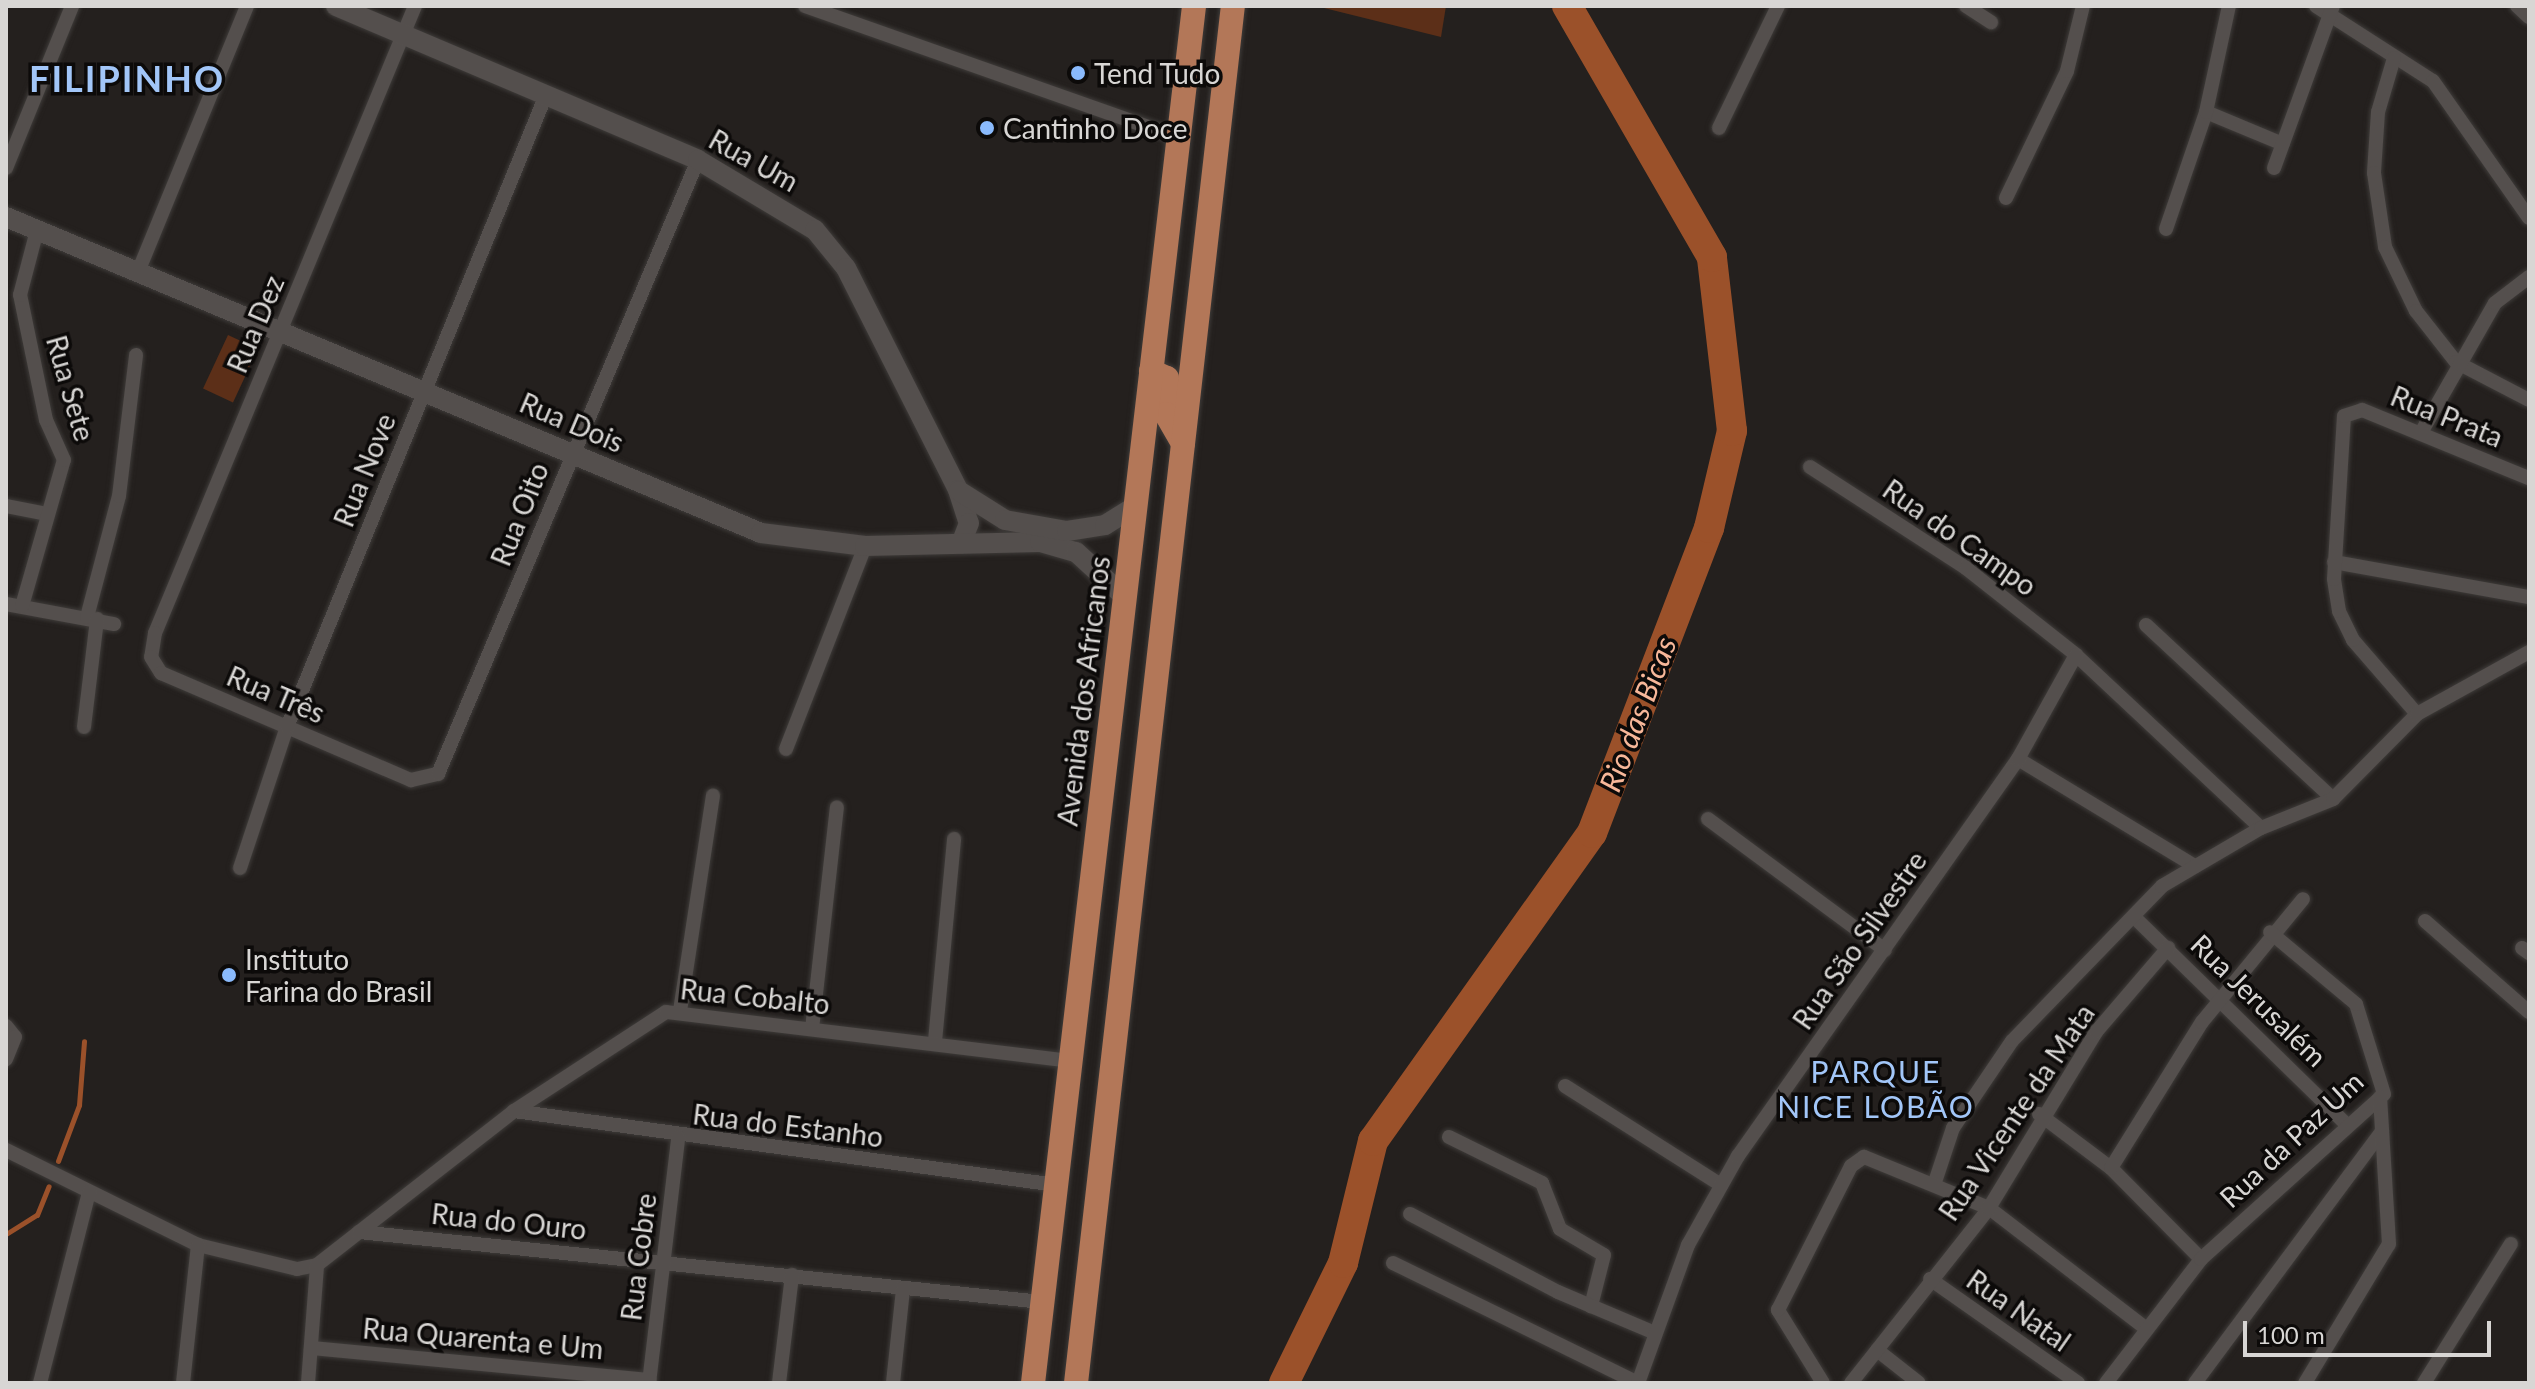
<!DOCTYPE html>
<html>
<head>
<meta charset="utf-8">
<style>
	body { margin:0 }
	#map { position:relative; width:2535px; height:1389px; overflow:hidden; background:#24201e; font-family:Lato,sans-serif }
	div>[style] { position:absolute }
	.green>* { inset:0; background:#5c2f18; transform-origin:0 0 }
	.stream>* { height:5px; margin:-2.5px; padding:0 2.5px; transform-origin:2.5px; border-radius:2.5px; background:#9b512a }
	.river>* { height:30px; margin:-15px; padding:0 15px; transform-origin:15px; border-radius:15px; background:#9b512a }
	.roads { filter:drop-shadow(0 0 2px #3e3b39) drop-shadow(0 0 2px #3e3b39) }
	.street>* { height:14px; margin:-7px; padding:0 7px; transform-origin:7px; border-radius:7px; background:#544f4d }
	.secondary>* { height:20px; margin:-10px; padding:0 10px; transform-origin:10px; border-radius:10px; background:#544f4d }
	.primary>* { height:24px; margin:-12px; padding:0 12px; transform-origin:12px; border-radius:12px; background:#b37758 }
	.dots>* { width:22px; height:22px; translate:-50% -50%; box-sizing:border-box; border:4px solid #0c0a09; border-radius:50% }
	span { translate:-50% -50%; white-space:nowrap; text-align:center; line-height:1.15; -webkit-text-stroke:7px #0c0a09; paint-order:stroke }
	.poi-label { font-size:28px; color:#d8d6d4 }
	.left { translate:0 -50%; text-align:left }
	.street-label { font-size:28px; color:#d8d6d4 }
	.water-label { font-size:30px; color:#f7b799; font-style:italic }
	.neighbourhood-label { font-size:30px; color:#a2c6f8; letter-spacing:2px }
	.district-label { font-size:36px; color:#a2c6f8; font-weight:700; letter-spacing:2px }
	.frame { position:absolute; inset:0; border:8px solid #d8d6d4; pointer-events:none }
	.scale { position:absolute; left:2243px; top:1321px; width:248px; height:36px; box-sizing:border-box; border:4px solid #d8d6d4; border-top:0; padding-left:10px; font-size:24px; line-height:28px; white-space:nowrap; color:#d8d6d4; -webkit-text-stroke:6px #0c0a09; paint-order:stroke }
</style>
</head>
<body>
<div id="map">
	<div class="green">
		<i style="clip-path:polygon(1316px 6px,1446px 6px,1441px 37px)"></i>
		<i style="left:228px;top:335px;width:33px;height:59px;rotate:25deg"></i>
	</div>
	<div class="stream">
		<i style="left:58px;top:1161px;width:60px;rotate:-69.4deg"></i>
		<i style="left:79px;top:1105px;width:64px;rotate:-85.5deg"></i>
		<i style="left:6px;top:1234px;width:36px;rotate:-32deg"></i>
		<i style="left:37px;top:1215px;width:31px;rotate:-68deg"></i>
	</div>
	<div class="river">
		<i style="left:1284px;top:1383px;width:134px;rotate:-63.8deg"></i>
		<i style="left:1343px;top:1263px;width:126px;rotate:-76.2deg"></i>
		<i style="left:1373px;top:1141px;width:378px;rotate:-54.6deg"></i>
		<i style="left:1592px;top:833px;width:327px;rotate:-69deg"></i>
		<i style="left:1709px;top:528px;width:100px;rotate:-76.7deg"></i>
		<i style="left:1732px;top:431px;width:175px;rotate:-96.6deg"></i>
		<i style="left:1712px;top:257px;width:290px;rotate:-120deg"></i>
	</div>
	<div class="roads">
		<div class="street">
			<i style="left:415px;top:6px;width:679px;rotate:112.52deg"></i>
			<i style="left:155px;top:633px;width:24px;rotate:99deg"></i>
			<i style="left:151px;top:657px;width:19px;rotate:58deg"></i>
			<i style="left:161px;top:673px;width:272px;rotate:23.2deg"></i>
			<i style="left:411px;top:780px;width:28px;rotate:-13deg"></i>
			<i style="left:438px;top:774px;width:667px;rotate:-67.05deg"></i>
			<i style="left:805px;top:6px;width:395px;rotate:19.4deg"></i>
			<i style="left:1966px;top:6px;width:30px;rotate:33deg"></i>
			<i style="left:2316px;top:6px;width:139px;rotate:32.7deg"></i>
			<i style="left:2433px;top:81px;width:167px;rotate:55deg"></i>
			<i style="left:2517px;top:6px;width:16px;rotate:43deg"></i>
			<i style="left:2394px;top:58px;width:56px;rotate:106.5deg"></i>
			<i style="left:2378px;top:112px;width:61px;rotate:93.8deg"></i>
			<i style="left:2374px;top:173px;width:75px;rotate:81.5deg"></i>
			<i style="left:2385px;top:247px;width:71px;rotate:64.2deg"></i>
			<i style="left:2416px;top:311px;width:65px;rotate:51.9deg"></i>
			<i style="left:2456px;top:362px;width:82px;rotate:27.5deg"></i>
			<i style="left:2206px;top:112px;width:83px;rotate:22.6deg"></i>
			<i style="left:1719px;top:128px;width:136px;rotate:-64.2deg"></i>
			<i style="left:6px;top:168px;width:175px;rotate:-67.8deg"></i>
			<i style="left:2274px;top:168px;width:172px;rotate:-70deg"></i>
			<i style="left:2006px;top:198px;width:141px;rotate:-64.3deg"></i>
			<i style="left:2067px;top:71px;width:67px;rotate:-76.2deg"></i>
			<i style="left:2166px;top:229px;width:124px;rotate:-71.1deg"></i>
			<i style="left:2206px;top:112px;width:108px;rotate:-77.8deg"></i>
			<i style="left:138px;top:272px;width:287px;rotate:-67.7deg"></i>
			<i style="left:2422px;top:431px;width:147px;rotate:-60.3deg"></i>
			<i style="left:2495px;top:303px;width:43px;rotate:-37.4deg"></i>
			<i style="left:1810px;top:467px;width:186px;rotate:32.9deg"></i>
			<i style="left:1966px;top:568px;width:140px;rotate:38.3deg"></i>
			<i style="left:2076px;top:655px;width:253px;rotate:43.1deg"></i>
			<i style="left:6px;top:506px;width:42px;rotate:11deg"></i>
			<i style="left:2334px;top:562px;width:198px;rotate:10.2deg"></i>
			<i style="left:6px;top:604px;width:110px;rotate:10.5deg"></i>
			<i style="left:22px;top:606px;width:152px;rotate:-74deg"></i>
			<i style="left:64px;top:460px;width:44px;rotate:-114.2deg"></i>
			<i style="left:46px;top:420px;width:128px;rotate:-101.7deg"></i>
			<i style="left:20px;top:295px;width:67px;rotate:-75.3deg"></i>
			<i style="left:87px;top:617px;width:125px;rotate:-75.2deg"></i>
			<i style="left:119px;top:496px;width:142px;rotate:-83.1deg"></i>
			<i style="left:2146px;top:625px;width:255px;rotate:42.9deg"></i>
			<i style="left:2417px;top:714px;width:98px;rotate:-130.9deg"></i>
			<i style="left:2353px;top:640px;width:32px;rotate:-116deg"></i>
			<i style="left:2339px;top:611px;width:32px;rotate:-99deg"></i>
			<i style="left:2334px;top:579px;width:163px;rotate:-86.5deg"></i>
			<i style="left:2344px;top:416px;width:19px;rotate:-18deg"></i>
			<i style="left:2362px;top:410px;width:180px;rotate:22.2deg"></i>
			<i style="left:84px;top:727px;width:109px;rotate:-83.1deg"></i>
			<i style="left:786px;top:749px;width:218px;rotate:-68.7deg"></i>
			<i style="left:2018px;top:759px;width:207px;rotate:31.2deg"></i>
			<i style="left:1708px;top:819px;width:220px;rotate:36.5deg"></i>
			<i style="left:240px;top:868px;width:149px;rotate:-71.6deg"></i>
			<i style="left:287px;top:727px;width:683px;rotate:-67.72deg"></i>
			<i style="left:2134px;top:917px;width:295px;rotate:44.3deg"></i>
			<i style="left:2425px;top:921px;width:138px;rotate:41.2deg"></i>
			<i style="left:2522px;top:948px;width:9px;rotate:36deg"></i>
			<i style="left:680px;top:1011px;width:218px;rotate:-81.3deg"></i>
			<i style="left:6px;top:1026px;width:14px;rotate:51deg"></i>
			<i style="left:15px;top:1037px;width:24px;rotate:112deg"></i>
			<i style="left:812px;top:1029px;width:223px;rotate:-83.6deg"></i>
			<i style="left:935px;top:1041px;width:203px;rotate:-84.6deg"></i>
			<i style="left:1565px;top:1086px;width:185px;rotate:32.4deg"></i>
			<i style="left:514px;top:1111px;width:547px;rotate:7.77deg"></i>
			<i style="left:2039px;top:1114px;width:90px;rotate:36.9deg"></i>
			<i style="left:2111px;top:1168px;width:128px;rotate:45.3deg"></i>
			<i style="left:1449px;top:1137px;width:104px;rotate:26.3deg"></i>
			<i style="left:1542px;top:1183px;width:49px;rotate:68.6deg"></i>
			<i style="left:1560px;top:1229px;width:51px;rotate:30.6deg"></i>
			<i style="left:1604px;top:1255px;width:53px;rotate:104.3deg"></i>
			<i style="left:6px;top:1150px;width:214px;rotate:26.3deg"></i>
			<i style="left:198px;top:1245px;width:102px;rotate:13.6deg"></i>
			<i style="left:297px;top:1269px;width:20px;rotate:-11deg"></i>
			<i style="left:317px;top:1265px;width:250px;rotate:-38deg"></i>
			<i style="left:514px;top:1111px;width:181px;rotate:-33.1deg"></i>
			<i style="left:666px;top:1012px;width:408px;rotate:6.9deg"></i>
			<i style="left:2111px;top:1168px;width:172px;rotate:-58.1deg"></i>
			<i style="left:2202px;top:1022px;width:159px;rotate:-50.6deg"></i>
			<i style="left:1935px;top:1182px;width:57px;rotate:-71.6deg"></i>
			<i style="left:1953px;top:1128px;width:105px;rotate:-55.9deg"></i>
			<i style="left:2012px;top:1041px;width:216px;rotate:-45.9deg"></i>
			<i style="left:2162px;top:886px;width:115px;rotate:-30.4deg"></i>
			<i style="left:2261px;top:828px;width:78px;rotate:-21.9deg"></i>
			<i style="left:2333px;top:799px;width:120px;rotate:-45.3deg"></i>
			<i style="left:2417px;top:714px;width:128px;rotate:-29deg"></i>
			<i style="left:1410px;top:1214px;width:167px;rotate:27.8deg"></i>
			<i style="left:1558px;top:1292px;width:105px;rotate:22.9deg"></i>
			<i style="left:359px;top:1232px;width:687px;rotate:5.85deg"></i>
			<i style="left:1393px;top:1263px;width:273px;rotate:26.1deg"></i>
			<i style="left:1930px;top:1279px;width:181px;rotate:35.1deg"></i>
			<i style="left:311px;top:1348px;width:340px;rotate:5.4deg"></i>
			<i style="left:1877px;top:1350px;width:53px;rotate:38.2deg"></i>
			<i style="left:40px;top:1383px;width:197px;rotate:-75.6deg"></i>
			<i style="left:183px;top:1383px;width:139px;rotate:-83.8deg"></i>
			<i style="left:308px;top:1383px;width:118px;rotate:-85.6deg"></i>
			<i style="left:649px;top:1383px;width:247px;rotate:-83.2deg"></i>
			<i style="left:779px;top:1383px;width:109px;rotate:-83.1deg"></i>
			<i style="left:893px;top:1383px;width:95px;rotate:-83.9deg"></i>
			<i style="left:1638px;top:1383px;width:147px;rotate:-70.1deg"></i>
			<i style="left:1688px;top:1245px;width:102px;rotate:-60.7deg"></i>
			<i style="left:1738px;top:1156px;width:486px;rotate:-54.8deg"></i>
			<i style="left:2018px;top:759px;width:119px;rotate:-60.9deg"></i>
			<i style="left:1823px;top:1383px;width:86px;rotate:-121.7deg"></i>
			<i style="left:1778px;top:1310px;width:161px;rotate:-63.1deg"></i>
			<i style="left:1851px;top:1166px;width:16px;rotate:-35deg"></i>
			<i style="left:1864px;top:1157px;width:135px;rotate:22.2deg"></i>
			<i style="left:1989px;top:1208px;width:194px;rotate:37.5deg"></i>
			<i style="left:1851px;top:1383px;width:223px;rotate:-51.7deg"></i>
			<i style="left:1989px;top:1208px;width:206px;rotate:-58.7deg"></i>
			<i style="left:2096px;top:1032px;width:111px;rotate:-49.4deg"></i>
			<i style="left:2106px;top:1383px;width:156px;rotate:-52.5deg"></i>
			<i style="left:2201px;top:1259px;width:246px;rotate:-42deg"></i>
			<i style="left:2384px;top:1094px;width:94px;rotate:-107.3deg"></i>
			<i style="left:2356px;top:1004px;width:112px;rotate:-140.1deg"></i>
			<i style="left:2195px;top:1383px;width:314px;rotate:-53.4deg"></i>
			<i style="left:2305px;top:1383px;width:162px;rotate:-58.9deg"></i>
			<i style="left:2389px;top:1244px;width:147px;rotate:-93.5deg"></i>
			<i style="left:2424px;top:1383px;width:164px;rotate:-58deg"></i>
		</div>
		<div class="secondary">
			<i style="left:336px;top:6px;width:393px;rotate:23deg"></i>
			<i style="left:698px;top:160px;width:136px;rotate:30.9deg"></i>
			<i style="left:815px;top:230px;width:49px;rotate:50.8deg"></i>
			<i style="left:846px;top:268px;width:249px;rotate:63.2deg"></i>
			<i style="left:958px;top:490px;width:35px;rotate:72deg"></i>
			<i style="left:969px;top:523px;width:22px;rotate:111deg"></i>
			<i style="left:6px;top:217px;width:818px;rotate:22.71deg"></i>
			<i style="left:761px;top:533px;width:105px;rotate:7.1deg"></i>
			<i style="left:865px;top:546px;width:175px;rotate:-1.3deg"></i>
			<i style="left:1040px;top:542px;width:37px;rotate:16deg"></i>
			<i style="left:1076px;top:552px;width:67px;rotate:42.6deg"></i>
			<i style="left:959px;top:491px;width:54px;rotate:32.2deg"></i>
			<i style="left:1005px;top:520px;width:63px;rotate:10.1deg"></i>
			<i style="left:1067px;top:531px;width:38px;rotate:-9deg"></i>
			<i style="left:1105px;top:525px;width:36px;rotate:-32deg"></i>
		</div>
		<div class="primary">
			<i style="left:1151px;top:371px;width:17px;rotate:24deg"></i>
			<i style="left:1167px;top:378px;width:36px;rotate:92deg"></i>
			<i style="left:1166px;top:414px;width:34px;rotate:60deg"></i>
			<i style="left:1033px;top:1383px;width:1386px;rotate:-83.33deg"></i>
			<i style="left:1076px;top:1383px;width:1386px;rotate:-83.5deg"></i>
		</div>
	</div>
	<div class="dots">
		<i style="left:1078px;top:73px;background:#8abafc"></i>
		<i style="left:987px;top:128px;background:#8abafc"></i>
		<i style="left:229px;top:975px;background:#8abafc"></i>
	</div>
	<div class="poi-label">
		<span class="left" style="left:1094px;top:73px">Tend Tudo</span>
		<span class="left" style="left:1003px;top:128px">Cantinho Doce</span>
		<span class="left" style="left:245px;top:975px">Instituto<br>Farina do Brasil</span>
	</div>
	<div class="street-label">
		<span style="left:754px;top:160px;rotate:29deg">Rua Um</span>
		<span style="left:255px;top:324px;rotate:-67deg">Rua Dez</span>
		<span style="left:71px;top:388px;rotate:74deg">Rua Sete</span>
		<span style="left:2447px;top:416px;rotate:22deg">Rua Prata</span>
		<span style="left:572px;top:422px;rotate:23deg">Rua Dois</span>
		<span style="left:364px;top:470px;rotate:-68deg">Rua Nove</span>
		<span style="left:519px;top:514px;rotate:-68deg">Rua Oito</span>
		<span style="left:1960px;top:537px;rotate:35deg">Rua do Campo</span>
		<span style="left:1083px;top:691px;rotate:-83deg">Avenida dos Africanos</span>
		<span style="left:276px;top:694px;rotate:23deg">Rua Três</span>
		<span style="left:1859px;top:940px;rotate:-55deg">Rua São Silvestre</span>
		<span style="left:755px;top:996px;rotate:6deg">Rua Cobalto</span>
		<span style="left:2259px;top:1000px;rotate:44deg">Rua Jerusalém</span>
		<span style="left:2016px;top:1112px;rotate:-56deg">Rua Vicente da Mata</span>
		<span style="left:788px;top:1125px;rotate:7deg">Rua do Estanho</span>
		<span style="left:2291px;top:1139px;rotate:-43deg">Rua da Paz Um</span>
		<span style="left:509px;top:1221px;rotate:6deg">Rua do Ouro</span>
		<span style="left:638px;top:1257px;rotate:-83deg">Rua Cobre</span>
		<span style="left:2019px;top:1310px;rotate:35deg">Rua Natal</span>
		<span style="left:483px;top:1338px;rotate:5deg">Rua Quarenta e Um</span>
	</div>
	<div class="water-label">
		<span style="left:1637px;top:714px;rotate:-69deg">Rio das Bicas</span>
	</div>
	<div class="neighbourhood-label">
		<span style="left:1876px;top:1088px">PARQUE<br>NICE LOBÃO</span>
	</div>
	<div class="district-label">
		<span style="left:127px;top:79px">FILIPINHO</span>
	</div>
	<div class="frame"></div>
	<div class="scale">100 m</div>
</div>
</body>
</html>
